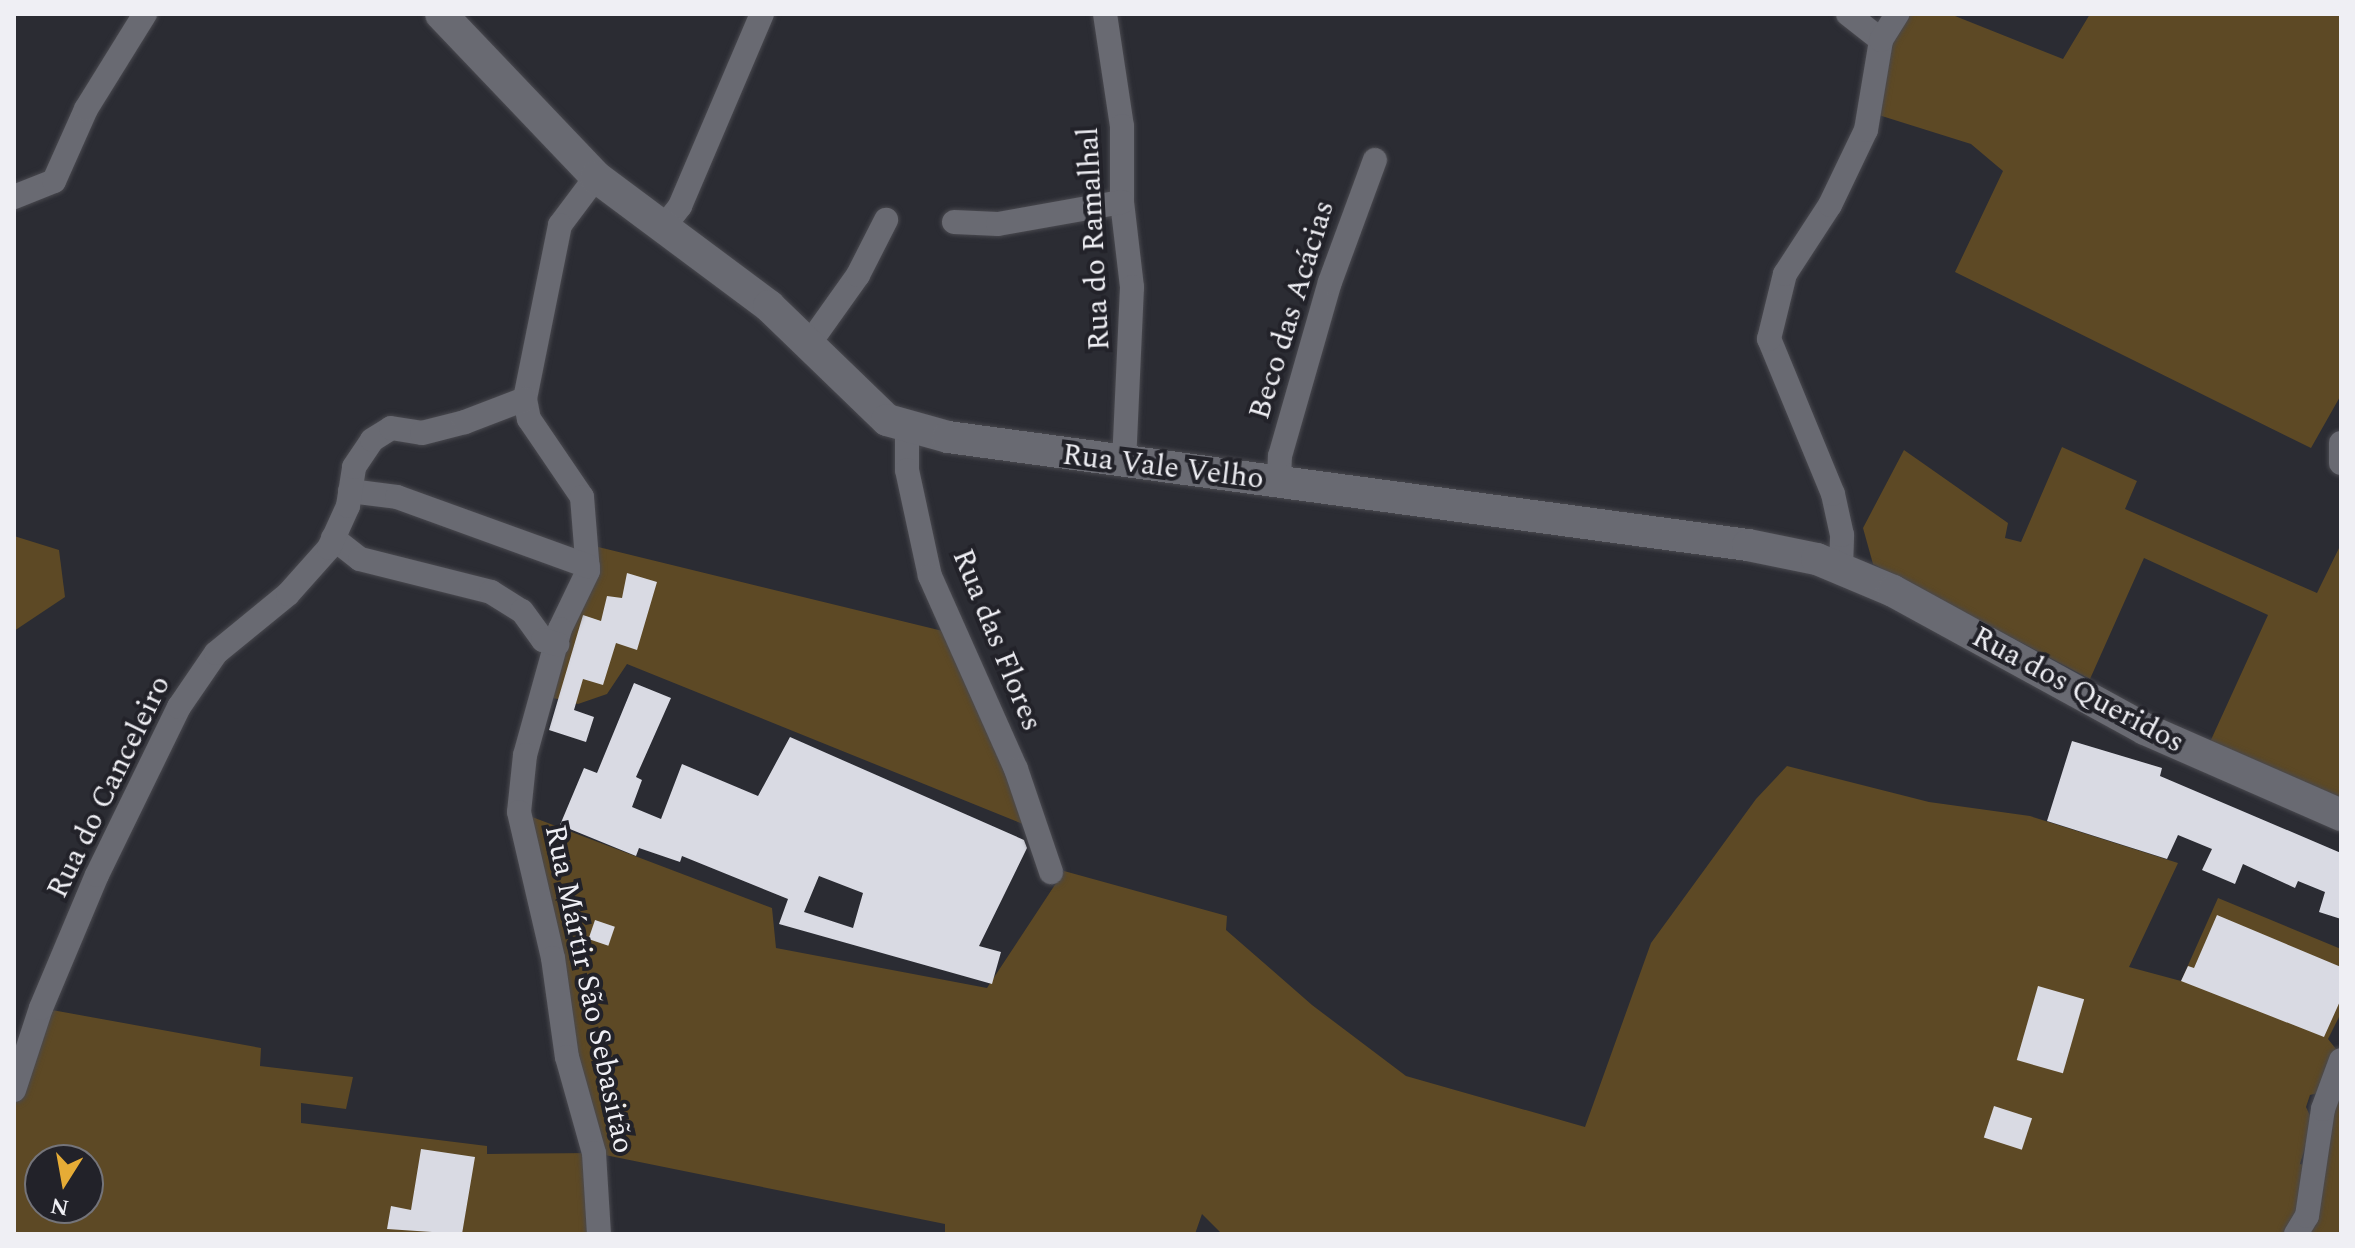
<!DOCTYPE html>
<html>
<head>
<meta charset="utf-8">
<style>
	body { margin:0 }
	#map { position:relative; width:2355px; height:1248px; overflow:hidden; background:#2b2c33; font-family:Spectral,serif }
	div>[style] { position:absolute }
	.green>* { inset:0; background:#5d4925 }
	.building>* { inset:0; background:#d9dae3; transform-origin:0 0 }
	.roads { filter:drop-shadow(0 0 2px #49494f) drop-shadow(0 0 2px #49494f) }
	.street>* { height:24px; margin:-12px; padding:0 12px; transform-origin:12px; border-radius:12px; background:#696a72 }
	.secondary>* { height:32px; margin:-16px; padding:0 16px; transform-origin:16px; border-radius:16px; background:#696a72 }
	span { translate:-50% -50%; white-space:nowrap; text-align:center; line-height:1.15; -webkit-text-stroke:8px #222229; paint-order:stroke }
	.street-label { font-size:30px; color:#efeff4 }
	.frame { position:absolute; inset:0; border:16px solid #efeff4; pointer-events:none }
	.north { position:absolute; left:24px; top:1144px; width:80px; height:80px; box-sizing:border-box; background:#222229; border:2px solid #74747a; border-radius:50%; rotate:191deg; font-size:22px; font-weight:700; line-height:32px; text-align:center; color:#efeff4 }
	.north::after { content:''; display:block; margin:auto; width:28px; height:36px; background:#e6ac36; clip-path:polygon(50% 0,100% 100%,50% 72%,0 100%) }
</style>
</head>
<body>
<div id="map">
	<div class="green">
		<i style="clip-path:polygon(1901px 14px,1950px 14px,2063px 59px,2090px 14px,2341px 14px,2341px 395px,2311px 448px,1955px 272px,2003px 171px,1971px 144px,1869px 112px)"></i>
		<i style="clip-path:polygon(2062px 447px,2137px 481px,2125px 509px,2317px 593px,2341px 544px,2341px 798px,2210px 742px,2268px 615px,2144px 558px,2090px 679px,1873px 564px,1863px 528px,1904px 450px,2008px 523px,2005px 538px,2021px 542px)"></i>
		<i style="clip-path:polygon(14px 536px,59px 550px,65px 597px,14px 631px)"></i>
		<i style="clip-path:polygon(586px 544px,955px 634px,1033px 828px,627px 664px,607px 694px,578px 704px,545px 696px)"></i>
		<i style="clip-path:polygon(evenodd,1787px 766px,1929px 802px,2030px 816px,2178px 863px,2129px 967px,2181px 981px,2218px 898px,2341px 949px,2341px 1013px,2328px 1039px,2336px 1049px,2322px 1092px,2310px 1095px,2306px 1107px,2313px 1122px,2300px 1164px,2314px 1167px,2341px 1060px,2341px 1234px,1222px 1234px,1202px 1214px,1195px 1234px,945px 1234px,945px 1224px,595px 1153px,599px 1234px,14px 1234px,14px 1090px,41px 1008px,261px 1048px,260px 1066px,353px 1077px,346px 1109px,301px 1103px,301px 1123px,487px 1146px,487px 1154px,594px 1153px,519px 812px,772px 908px,776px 948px,987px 988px,1064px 871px,1227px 916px,1226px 930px,1312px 1005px,1406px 1076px,1585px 1127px,1651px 943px,1756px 799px,1787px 766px,40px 1160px,88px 1160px,88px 1208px,40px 1208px,40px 1160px)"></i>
	</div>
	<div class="building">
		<i style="clip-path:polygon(627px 573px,657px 582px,637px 650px,616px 643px,603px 685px,583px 679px,574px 710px,594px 717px,586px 742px,549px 730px,583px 615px,601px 621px,607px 596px,622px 598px)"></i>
		<i style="clip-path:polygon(evenodd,634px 683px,671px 698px,636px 777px,642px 780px,632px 807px,661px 819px,682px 764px,758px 796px,790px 737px,1024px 840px,1027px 848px,979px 946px,1001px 952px,992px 984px,779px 924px,788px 899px,682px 856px,680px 862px,639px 848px,636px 856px,560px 825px,584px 768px,597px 773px,634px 683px,819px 876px,863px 893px,853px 928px,804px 912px,819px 876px)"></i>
		<i style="clip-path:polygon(2072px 741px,2162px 768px,2160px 776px,2341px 853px,2341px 919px,2319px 912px,2325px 892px,2298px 881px,2295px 888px,2243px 864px,2235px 884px,2202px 870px,2212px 849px,2178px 835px,2167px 859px,2047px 821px)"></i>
		<i style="clip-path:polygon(2217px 915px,2341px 967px,2341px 999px,2324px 1037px,2181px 981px,2188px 966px,2194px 968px)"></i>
		<i style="left:595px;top:920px;width:21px;height:20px;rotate:19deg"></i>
		<i style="left:2038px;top:986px;width:48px;height:77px;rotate:16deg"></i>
		<i style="left:1994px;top:1106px;width:40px;height:33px;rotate:18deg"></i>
		<i style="clip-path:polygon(421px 1149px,475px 1157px,462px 1234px,387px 1229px,391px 1206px,411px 1210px)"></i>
	</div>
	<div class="roads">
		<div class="street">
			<i style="left:1105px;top:14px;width:113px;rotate:81.4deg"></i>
			<i style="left:1122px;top:126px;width:76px;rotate:90deg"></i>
			<i style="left:1122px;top:202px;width:86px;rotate:83.3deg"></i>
			<i style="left:1132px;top:287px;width:175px;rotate:92.6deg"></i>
			<i style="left:1848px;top:14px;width:42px;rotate:38.2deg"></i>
			<i style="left:596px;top:177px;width:60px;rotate:126.9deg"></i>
			<i style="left:560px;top:225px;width:177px;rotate:101.4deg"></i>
			<i style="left:525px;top:399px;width:20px;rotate:79deg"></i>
			<i style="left:529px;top:419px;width:94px;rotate:55.8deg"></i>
			<i style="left:582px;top:497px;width:74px;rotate:85.4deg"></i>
			<i style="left:588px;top:571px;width:64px;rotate:115.8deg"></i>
			<i style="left:560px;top:629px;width:131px;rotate:105.5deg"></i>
			<i style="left:525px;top:755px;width:57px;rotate:96deg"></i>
			<i style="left:519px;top:812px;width:150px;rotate:76.9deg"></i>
			<i style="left:553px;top:958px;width:100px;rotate:82deg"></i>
			<i style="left:567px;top:1057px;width:100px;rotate:74.3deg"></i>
			<i style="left:594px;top:1153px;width:81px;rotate:86.5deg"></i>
			<i style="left:14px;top:197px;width:43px;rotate:-21.8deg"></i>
			<i style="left:54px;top:181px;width:79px;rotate:-66deg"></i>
			<i style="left:86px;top:109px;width:112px;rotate:-58.2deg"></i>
			<i style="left:954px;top:222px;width:44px;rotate:2.6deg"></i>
			<i style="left:998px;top:224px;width:126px;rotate:-10.1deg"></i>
			<i style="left:663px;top:228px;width:28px;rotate:-52deg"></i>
			<i style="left:680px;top:206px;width:209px;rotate:-66.9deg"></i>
			<i style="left:809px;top:344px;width:85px;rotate:-54.6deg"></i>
			<i style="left:858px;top:275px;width:62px;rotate:-63deg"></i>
			<i style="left:907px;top:428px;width:42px;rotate:90deg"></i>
			<i style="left:907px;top:470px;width:108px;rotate:77.8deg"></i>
			<i style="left:930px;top:576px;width:211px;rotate:66deg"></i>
			<i style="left:1016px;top:769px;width:109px;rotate:71.2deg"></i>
			<i style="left:2341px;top:443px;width:20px;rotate:90deg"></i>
			<i style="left:1279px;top:482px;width:26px;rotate:-88deg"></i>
			<i style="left:1280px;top:456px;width:181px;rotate:-74deg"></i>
			<i style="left:1330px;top:282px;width:130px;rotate:-69.8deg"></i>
			<i style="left:350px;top:491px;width:47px;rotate:7.3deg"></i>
			<i style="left:397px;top:497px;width:203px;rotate:19.9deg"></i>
			<i style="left:333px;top:538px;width:34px;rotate:38deg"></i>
			<i style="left:360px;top:559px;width:135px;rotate:14.1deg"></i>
			<i style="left:491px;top:592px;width:36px;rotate:32deg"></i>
			<i style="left:522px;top:611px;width:36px;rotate:54deg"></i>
			<i style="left:543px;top:640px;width:15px;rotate:16deg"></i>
			<i style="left:1841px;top:567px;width:32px;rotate:-88deg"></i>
			<i style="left:1842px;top:535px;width:42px;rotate:-102.4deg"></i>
			<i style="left:1833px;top:494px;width:168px;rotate:-112.4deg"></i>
			<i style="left:1769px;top:339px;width:67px;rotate:-76.2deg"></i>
			<i style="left:1785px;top:274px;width:82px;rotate:-56.9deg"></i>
			<i style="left:1830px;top:205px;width:83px;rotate:-64.4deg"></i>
			<i style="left:1866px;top:130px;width:91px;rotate:-80.5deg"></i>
			<i style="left:1881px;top:40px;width:31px;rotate:-58deg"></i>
			<i style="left:14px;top:1090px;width:86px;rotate:-71.8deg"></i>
			<i style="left:41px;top:1008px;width:144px;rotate:-67.2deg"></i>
			<i style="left:97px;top:875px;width:187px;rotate:-64deg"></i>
			<i style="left:179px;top:707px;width:65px;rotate:-55.6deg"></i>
			<i style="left:216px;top:653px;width:93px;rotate:-39.3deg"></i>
			<i style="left:288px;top:594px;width:62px;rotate:-48.3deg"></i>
			<i style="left:329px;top:548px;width:46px;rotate:-65.7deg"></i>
			<i style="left:348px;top:506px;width:39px;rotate:-81deg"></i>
			<i style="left:354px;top:467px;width:32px;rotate:-56deg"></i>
			<i style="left:372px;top:440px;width:22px;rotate:-32deg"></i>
			<i style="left:391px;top:428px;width:31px;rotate:9deg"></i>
			<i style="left:422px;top:433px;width:44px;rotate:-14.3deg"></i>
			<i style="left:465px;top:422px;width:64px;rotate:-21deg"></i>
			<i style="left:2296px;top:1234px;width:21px;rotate:-59deg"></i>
			<i style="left:2307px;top:1216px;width:108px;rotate:-81.5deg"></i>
			<i style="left:2323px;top:1109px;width:52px;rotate:-69.8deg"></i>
		</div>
		<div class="secondary">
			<i style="left:441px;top:14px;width:225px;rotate:46.4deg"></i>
			<i style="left:596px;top:177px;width:216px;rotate:36.7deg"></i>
			<i style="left:769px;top:306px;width:164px;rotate:44deg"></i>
			<i style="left:887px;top:420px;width:63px;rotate:15.6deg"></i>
			<i style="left:948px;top:437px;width:807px;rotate:7.69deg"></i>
			<i style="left:1748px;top:545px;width:70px;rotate:11.5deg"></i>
			<i style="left:1817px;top:559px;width:82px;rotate:22.8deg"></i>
			<i style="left:1893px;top:591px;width:287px;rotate:28.7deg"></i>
			<i style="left:2145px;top:729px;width:214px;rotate:23.7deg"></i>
		</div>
	</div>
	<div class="street-label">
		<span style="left:1094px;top:239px;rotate:-93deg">Rua do Ramalhal</span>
		<span style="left:1292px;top:310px;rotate:-73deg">Beco das Acácias</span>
		<span style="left:1163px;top:467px;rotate:7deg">Rua Vale Velho</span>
		<span style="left:997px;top:640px;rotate:68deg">Rua das Flores</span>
		<span style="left:2078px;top:690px;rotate:28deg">Rua dos Queridos</span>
		<span style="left:109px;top:787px;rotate:-64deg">Rua do Canceleiro</span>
		<span style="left:589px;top:989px;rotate:78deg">Rua Mártir São Sebasitão</span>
	</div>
	<div class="frame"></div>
	<div class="north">N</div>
</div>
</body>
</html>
